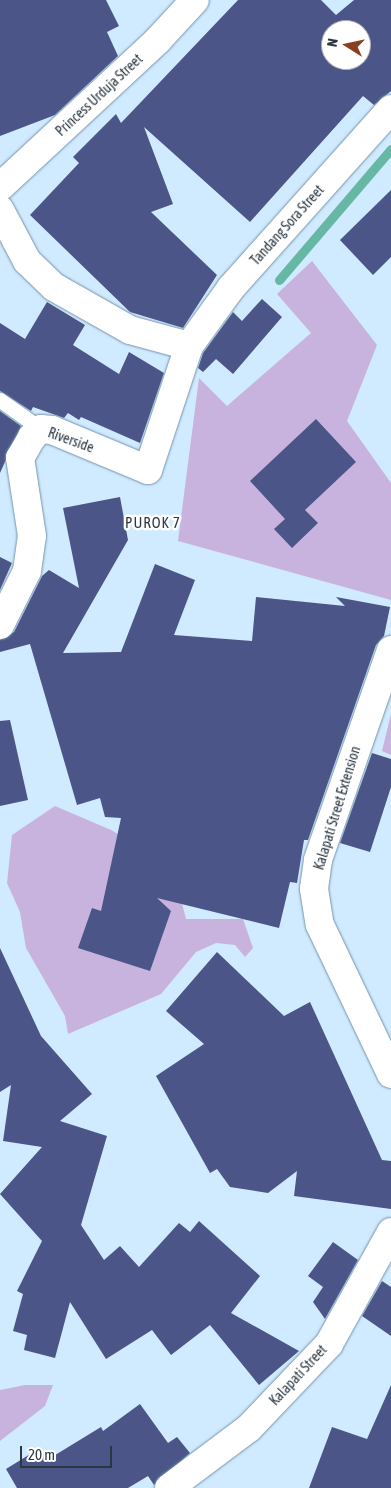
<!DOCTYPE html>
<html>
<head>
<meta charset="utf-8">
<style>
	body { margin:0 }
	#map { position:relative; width:391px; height:1488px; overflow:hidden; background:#d0eaff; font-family:"Asap Condensed",sans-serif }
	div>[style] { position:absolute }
	.green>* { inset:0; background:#c7b3dd }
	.stream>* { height:9px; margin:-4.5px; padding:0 4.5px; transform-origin:4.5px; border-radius:4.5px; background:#67b7a5 }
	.building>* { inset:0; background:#4b5588 }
	.roads { filter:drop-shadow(0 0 1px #7493ab) drop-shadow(0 0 1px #7493ab) }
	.service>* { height:15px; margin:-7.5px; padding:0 7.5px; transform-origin:7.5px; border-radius:7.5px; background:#fff }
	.minor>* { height:28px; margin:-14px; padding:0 14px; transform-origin:14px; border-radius:14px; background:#fff }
	.tertiary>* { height:28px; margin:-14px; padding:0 14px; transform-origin:14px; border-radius:14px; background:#fff }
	span { translate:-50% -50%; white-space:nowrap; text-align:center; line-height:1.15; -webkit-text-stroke:5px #fff; paint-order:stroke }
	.street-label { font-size:14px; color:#2a3741 }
	.neighbourhood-label { font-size:15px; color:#2a3741; letter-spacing:1px }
	.north { position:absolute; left:321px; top:20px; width:50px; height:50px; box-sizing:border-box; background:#fff; border:1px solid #aaafb3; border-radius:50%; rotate:280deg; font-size:14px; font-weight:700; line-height:20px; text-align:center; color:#2a3741 }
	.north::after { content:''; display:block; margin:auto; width:18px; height:22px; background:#884020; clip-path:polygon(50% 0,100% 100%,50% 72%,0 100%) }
	.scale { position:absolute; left:20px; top:1446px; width:92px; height:22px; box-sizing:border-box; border:2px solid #2a3741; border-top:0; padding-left:6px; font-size:15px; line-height:18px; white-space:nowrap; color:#2a3741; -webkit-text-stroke:4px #fff; paint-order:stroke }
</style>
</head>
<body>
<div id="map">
	<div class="green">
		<i style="clip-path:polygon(312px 261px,377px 345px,347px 421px,391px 483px,391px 600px,178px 541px,199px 378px,227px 406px,311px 333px,277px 294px)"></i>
		<i style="clip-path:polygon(391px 714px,391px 755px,382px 751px)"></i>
		<i style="clip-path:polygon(55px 806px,111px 830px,173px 868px,186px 919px,243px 919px,253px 948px,245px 957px,235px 945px,216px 943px,196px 952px,161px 994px,68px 1034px,65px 1016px,26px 948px,20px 912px,7px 883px,12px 835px)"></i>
		<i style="clip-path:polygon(25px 1385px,53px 1385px,45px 1406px,0 1441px,0 1390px)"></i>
	</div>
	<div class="stream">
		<i style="left:279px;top:280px;width:172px;rotate:-49.5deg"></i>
	</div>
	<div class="building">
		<i style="clip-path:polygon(0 0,106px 0,119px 26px,107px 32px,118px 56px,55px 115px,0 136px)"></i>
		<i style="clip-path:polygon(evenodd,238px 0,321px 0,336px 15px,354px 0,391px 0,391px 91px,374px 105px,363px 96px,250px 222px,144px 127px,173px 204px,151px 212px,217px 275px,183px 328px,130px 312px,30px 215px,79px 163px,73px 157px,116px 114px,121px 123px,238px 0,331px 30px,361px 30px,361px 60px,331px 60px,331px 30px)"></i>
		<i style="clip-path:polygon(391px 190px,391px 257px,373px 275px,340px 240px)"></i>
		<i style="clip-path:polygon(262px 299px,282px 317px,233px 374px,216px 359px,203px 372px,198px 368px,203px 353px,233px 312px,242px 321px)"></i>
		<i style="clip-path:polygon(47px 302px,85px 325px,73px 345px,119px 374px,129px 352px,164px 373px,140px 443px,81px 417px,79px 420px,68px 413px,64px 418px,33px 407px,31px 411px,0 391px,0 323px,25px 339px)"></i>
		<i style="clip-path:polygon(0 411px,21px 426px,0 473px)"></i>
		<i style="clip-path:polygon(316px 419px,356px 462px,305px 510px,318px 523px,292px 548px,274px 529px,285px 519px,250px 481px)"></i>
		<i style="clip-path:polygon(120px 497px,128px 540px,63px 653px,121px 652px,155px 564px,195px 580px,174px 635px,252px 641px,256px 597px,345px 606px,336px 597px,390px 607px,384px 636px,376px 645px,308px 840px,304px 840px,297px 883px,290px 882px,279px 928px,157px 898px,171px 911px,150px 971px,78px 948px,92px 908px,101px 911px,121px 818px,105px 817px,100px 798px,77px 805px,30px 644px,0 652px,0 640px,14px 632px,42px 576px,49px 570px,79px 588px,63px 508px)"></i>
		<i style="clip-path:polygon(0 557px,12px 563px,0 590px)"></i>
		<i style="clip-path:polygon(10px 720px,28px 800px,0 806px,0 721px)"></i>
		<i style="clip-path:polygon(372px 753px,391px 759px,391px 787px,370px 852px,340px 843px)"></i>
		<i style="clip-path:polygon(0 948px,41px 1036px,92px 1094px,60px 1121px,107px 1136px,81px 1225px,104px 1260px,120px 1246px,139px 1267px,179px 1223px,190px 1232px,199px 1221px,260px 1276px,231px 1313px,299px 1351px,259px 1385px,210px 1325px,171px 1355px,152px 1330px,106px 1359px,70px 1302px,55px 1358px,24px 1350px,27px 1335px,13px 1331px,23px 1294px,17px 1291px,42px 1241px,0 1194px,42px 1147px,3px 1141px,11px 1085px,0 1092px)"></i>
		<i style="clip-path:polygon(217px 952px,284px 1016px,310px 1002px,382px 1160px,391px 1161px,391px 1209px,294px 1196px,297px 1171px,268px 1193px,230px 1187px,217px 1169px,210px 1173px,156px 1076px,204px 1044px,166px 1011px)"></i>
		<i style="clip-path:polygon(333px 1242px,358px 1260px,325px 1319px,313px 1302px,323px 1287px,308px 1276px)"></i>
		<i style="clip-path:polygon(382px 1281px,391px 1287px,391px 1336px,362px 1316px)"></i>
		<i style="clip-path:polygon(391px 1385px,391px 1488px,309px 1488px,332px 1427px,367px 1439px)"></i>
		<i style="clip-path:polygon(140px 1404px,168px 1443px,177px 1437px,190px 1453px,154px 1485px,148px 1476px,128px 1488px,17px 1488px,6px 1469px,40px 1448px,47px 1460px,101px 1427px,103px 1431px)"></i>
	</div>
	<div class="roads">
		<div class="service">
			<i style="left:0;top:400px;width:50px;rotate:35.3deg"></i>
		</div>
		<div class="minor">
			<i style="left:0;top:187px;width:216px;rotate:-42.9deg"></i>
			<i style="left:158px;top:40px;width:54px;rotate:-47.2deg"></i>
			<i style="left:0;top:210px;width:58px;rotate:62.1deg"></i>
			<i style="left:27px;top:261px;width:37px;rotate:44deg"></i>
			<i style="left:54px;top:287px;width:87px;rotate:29.5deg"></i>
			<i style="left:130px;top:330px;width:61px;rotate:15.2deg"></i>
			<i style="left:0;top:625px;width:60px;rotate:-63.4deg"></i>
			<i style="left:27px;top:571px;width:35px;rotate:-82deg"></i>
			<i style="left:32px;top:536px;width:79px;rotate:-98.7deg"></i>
			<i style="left:20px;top:458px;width:24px;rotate:-60deg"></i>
			<i style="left:32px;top:437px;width:12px;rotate:-42deg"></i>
			<i style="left:41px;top:429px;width:11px;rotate:5deg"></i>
			<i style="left:52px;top:430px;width:104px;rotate:22.6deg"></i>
			<i style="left:148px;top:470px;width:131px;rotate:-71.7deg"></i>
			<i style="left:189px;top:346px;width:72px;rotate:-54.1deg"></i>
			<i style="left:231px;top:288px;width:240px;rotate:-48.2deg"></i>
			<i style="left:391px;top:650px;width:222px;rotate:109.2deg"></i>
			<i style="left:318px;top:860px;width:29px;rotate:98deg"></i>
			<i style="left:314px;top:889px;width:36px;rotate:81deg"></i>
			<i style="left:320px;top:925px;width:165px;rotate:64.5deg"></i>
		</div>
		<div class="tertiary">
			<i style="left:169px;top:1488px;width:100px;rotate:-36.9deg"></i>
			<i style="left:249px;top:1428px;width:116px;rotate:-46.4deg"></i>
			<i style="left:329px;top:1344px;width:128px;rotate:-61deg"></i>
		</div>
	</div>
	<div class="street-label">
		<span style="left:99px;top:95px;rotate:-43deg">Princess Urduja Street</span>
		<span style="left:287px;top:225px;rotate:-48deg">Tandang Sora Street</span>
		<span style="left:71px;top:440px;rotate:20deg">Riverside</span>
		<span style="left:337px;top:808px;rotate:-73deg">Kalapati Street Extension</span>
		<span style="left:298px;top:1375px;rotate:-47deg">Kalapati Street</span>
	</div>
	<div class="neighbourhood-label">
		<span style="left:153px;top:523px">PUROK 7</span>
	</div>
	<div class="north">N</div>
	<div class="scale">20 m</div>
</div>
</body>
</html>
